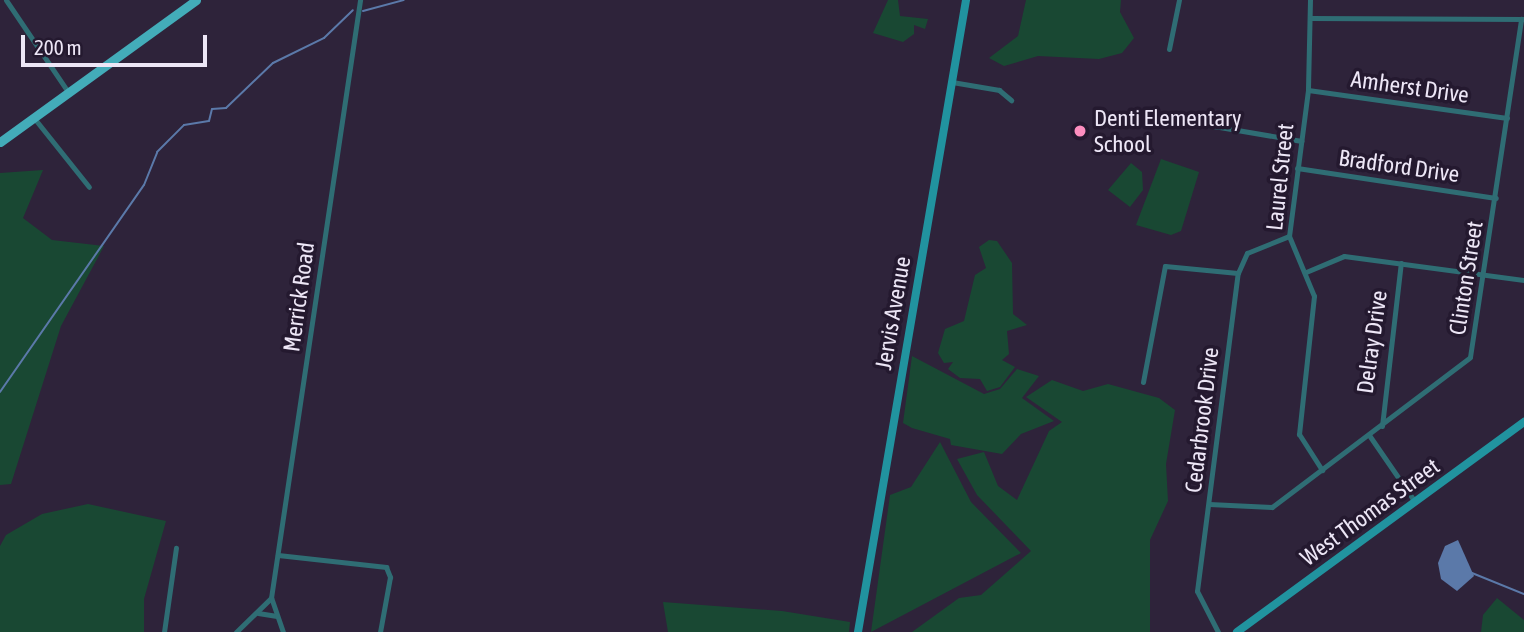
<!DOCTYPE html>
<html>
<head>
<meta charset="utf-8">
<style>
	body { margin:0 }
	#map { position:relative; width:1524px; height:632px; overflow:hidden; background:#2e233a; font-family:"Asap Condensed",sans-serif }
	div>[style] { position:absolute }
	.green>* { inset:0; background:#194833 }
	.water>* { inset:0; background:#5b79a9 }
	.stream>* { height:2px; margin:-1px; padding:0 1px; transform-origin:1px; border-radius:1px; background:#5b79a9 }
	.street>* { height:5px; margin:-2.5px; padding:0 2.5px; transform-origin:2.5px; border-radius:2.5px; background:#2f6d74 }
	.secondary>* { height:8px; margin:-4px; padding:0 4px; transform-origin:4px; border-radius:4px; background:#21939f }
	.primary>* { height:9px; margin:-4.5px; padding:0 4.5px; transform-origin:4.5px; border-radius:4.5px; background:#43acb9 }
	.dots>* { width:19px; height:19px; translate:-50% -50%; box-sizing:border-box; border:4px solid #24192f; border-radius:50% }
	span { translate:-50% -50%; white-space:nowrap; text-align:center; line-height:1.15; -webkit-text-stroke:7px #24192f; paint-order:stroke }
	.street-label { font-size:23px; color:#ede6f6 }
	.poi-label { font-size:23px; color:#ede6f6 }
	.left { translate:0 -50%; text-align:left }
	.scale { position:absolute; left:21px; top:35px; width:186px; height:32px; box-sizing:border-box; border:4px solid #ede6f6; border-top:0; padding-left:9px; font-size:21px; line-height:24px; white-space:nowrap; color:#ede6f6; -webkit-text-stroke:5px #24192f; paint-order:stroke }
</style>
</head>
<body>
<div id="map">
	<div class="green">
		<i style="clip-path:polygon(888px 0,898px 0,900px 16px,928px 19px,925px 29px,914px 25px,914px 34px,903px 42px,873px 33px)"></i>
		<i style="clip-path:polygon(1026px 0,1121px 0,1120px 12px,1134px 38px,1122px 53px,1099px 59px,1038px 56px,1004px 66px,989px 58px,1018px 36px)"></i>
		<i style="clip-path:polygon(1161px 159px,1199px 172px,1181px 231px,1171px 235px,1136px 225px)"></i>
		<i style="clip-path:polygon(1131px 163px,1142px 172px,1143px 190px,1130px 207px,1108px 190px)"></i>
		<i style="clip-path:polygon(43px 170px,23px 218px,52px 240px,104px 246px,61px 326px,11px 484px,0 485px,0 173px)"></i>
		<i style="clip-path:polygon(989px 240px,997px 241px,1012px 263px,1013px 314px,1027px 325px,1007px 331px,1009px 354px,1002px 360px,1015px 367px,1000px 387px,987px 391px,980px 379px,960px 378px,948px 369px,953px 362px,944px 363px,938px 353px,945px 329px,964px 321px,975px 275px,986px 268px,979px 247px)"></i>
		<i style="clip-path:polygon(912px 356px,984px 394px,1000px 389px,1017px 369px,1039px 376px,1022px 398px,1054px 421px,1021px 434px,1002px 454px,951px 445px,950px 439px,912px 428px,903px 423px)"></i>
		<i style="clip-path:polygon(1052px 380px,1083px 391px,1108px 384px,1159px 398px,1175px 410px,1166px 464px,1168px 501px,1150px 540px,1150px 632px,912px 632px,959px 598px,981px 595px,1031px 551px,977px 495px,957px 459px,984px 452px,998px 486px,1017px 500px,1049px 431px,1062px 422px,1026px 397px)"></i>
		<i style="clip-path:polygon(940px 442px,971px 502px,1021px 553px,871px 632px,890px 495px,911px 487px)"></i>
		<i style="clip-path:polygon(88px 504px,166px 521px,144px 599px,144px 632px,0 632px,0 546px,6px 535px,42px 514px)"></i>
		<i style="clip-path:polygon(1497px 598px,1524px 620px,1524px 632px,1481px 632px,1483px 615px)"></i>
		<i style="clip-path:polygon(663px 602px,782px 611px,850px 622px,849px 632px,668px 632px)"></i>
	</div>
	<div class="water">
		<i style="clip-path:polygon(1458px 540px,1474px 576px,1457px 591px,1441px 579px,1438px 563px,1445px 546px)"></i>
	</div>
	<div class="stream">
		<i style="left:363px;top:11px;width:42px;rotate:-15deg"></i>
		<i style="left:0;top:392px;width:252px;rotate:-55.2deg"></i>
		<i style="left:144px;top:185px;width:35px;rotate:-68deg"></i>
		<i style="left:157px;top:152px;width:38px;rotate:-45deg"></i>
		<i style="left:184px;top:125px;width:25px;rotate:-9deg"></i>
		<i style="left:209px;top:121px;width:12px;rotate:-76deg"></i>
		<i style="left:212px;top:109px;width:14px;rotate:-4deg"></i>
		<i style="left:226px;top:108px;width:65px;rotate:-43.8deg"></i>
		<i style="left:273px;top:63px;width:57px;rotate:-26.1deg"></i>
		<i style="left:324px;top:38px;width:40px;rotate:-44deg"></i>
		<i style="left:1472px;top:573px;width:56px;rotate:22deg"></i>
	</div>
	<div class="street">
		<i style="left:6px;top:0;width:107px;rotate:56deg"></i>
		<i style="left:1310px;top:0;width:90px;rotate:91.3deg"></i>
		<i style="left:1308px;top:90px;width:147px;rotate:97.4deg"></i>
		<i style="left:1289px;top:236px;width:65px;rotate:67.4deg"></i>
		<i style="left:1314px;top:296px;width:139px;rotate:96.2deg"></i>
		<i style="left:1299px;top:434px;width:43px;rotate:57.4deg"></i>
		<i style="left:1310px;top:18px;width:214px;rotate:0.3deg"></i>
		<i style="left:1169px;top:49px;width:50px;rotate:-78.5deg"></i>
		<i style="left:952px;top:82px;width:48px;rotate:9.7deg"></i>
		<i style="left:999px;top:90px;width:16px;rotate:40deg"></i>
		<i style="left:1308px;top:90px;width:201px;rotate:8deg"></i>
		<i style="left:34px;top:118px;width:88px;rotate:51.4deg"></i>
		<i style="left:1196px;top:123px;width:107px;rotate:9.7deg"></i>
		<i style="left:1297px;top:168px;width:201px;rotate:8.6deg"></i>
		<i style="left:1306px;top:272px;width:41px;rotate:-22.8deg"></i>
		<i style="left:1344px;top:256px;width:182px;rotate:7.6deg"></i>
		<i style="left:1143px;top:382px;width:118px;rotate:-79.3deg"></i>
		<i style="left:1165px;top:266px;width:73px;rotate:5.5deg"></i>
		<i style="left:1382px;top:426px;width:164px;rotate:-83.4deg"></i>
		<i style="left:1369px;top:435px;width:81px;rotate:55.5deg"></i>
		<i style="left:1209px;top:504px;width:63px;rotate:2.7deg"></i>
		<i style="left:1272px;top:507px;width:248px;rotate:-37.1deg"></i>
		<i style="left:1470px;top:357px;width:342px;rotate:-81.4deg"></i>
		<i style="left:278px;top:555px;width:109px;rotate:6.3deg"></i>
		<i style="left:386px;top:567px;width:11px;rotate:68deg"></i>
		<i style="left:390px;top:577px;width:56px;rotate:100.3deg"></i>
		<i style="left:258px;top:613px;width:19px;rotate:9deg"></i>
		<i style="left:164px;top:632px;width:85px;rotate:-81.9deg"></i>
		<i style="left:236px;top:632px;width:49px;rotate:-44.2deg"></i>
		<i style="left:283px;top:632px;width:36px;rotate:-109deg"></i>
		<i style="left:271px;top:598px;width:605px;rotate:-81.53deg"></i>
		<i style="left:1218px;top:632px;width:46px;rotate:-117.1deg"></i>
		<i style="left:1197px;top:591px;width:321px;rotate:-82.7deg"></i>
		<i style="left:1238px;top:273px;width:22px;rotate:-66deg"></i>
		<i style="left:1247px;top:253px;width:45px;rotate:-22deg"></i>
	</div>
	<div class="secondary">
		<i style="left:858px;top:632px;width:641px;rotate:-80.3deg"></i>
		<i style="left:1237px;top:632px;width:356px;rotate:-36.2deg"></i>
	</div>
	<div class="primary">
		<i style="left:0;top:142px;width:242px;rotate:-35.9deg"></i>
	</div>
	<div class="dots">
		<i style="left:1080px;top:131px;background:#fd8ebf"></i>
	</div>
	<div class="street-label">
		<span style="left:1410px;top:87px;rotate:8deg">Amherst Drive</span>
		<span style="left:1399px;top:166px;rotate:8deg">Bradford Drive</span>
		<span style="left:1280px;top:177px;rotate:-84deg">Laurel Street</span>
		<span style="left:1466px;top:278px;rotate:-81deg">Clinton Street</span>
		<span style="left:299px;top:297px;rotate:-82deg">Merrick Road</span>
		<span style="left:893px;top:313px;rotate:-80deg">Jervis Avenue</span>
		<span style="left:1372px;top:342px;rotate:-82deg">Delray Drive</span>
		<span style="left:1202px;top:420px;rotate:-83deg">Cedarbrook Drive</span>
		<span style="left:1370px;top:512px;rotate:-36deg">West Thomas Street</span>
	</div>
	<div class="poi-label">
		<span class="left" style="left:1094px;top:131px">Denti Elementary<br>School</span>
	</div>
	<div class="scale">200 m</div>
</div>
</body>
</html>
